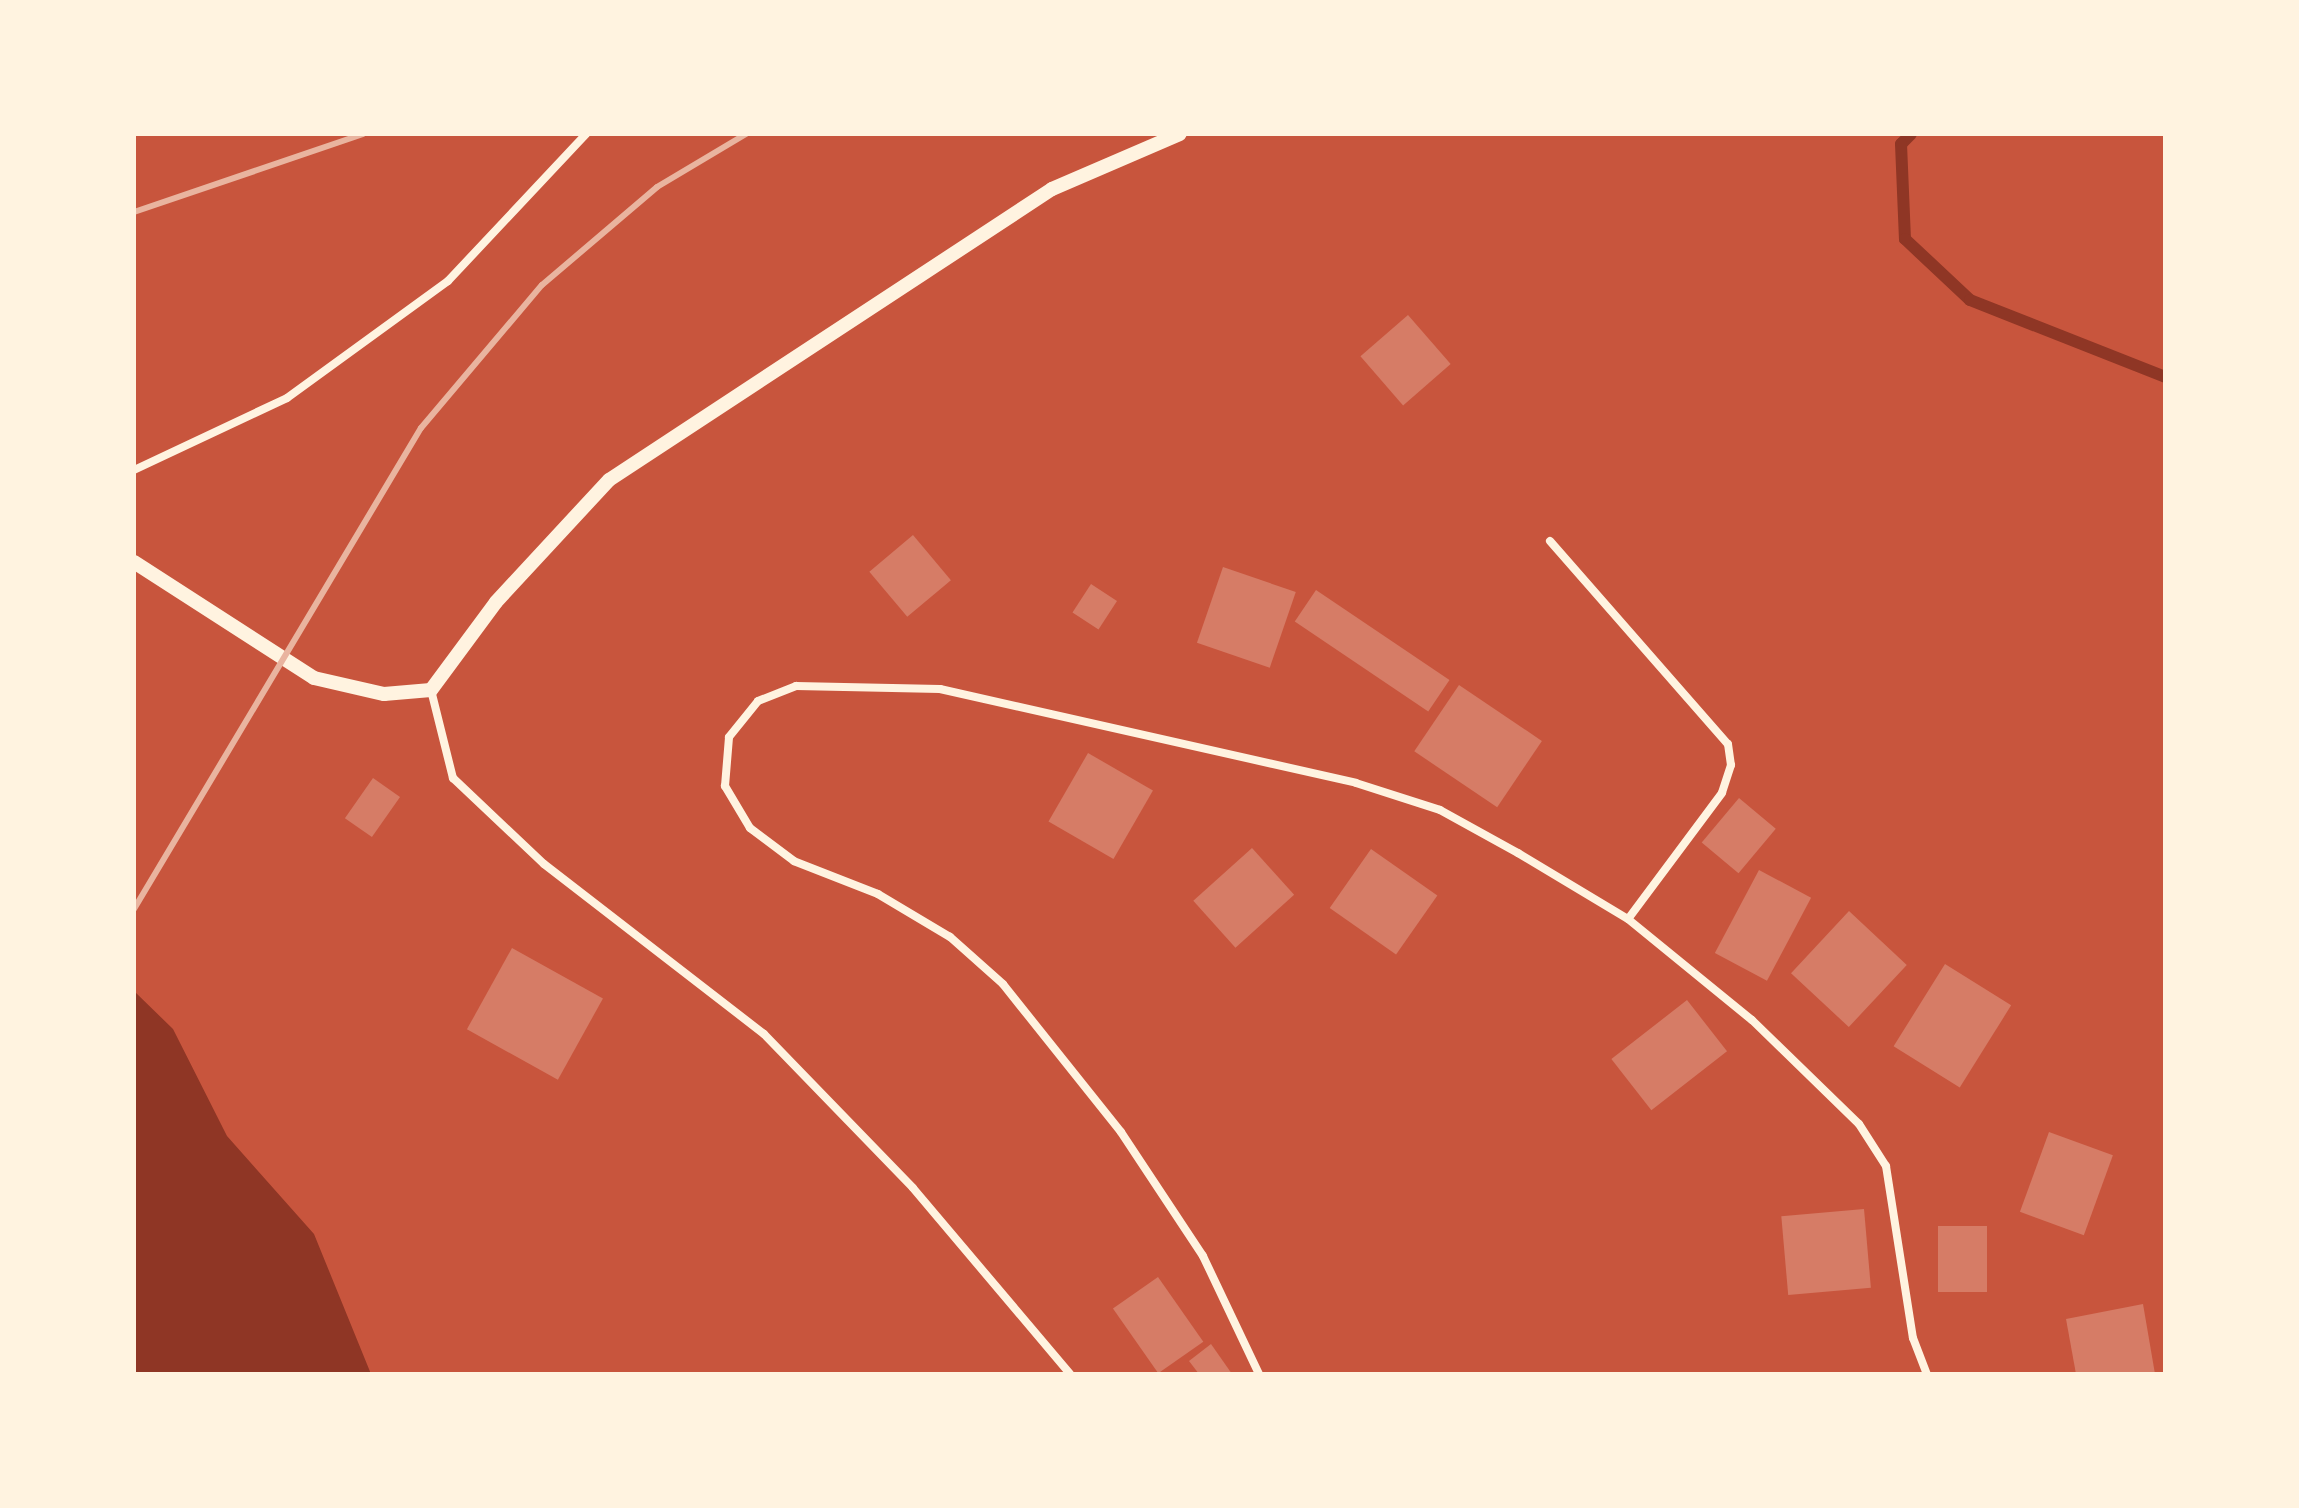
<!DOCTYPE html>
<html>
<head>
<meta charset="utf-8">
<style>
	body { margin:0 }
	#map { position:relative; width:2299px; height:1508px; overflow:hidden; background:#c8553d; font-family:Cabin,sans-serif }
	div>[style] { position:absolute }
	.water>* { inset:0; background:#8f3625 }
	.stream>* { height:12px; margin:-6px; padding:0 6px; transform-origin:6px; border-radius:6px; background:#8f3625 }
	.building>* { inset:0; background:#d67c66; transform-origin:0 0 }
	.minor>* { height:8px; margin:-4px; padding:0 4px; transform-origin:4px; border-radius:4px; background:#fff3e0 }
	.tertiary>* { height:14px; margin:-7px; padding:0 7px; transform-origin:7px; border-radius:7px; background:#fff3e0 }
	.rail>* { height:6px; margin:-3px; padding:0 3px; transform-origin:3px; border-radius:3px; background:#e9b49f }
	span { translate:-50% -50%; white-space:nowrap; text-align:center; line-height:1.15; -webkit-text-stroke:6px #fff3e0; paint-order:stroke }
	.frame { position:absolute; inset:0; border:136px solid #fff3e0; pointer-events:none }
</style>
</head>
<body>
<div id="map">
	<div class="water">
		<i style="clip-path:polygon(134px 991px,173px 1029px,227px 1136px,314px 1234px,371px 1374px,134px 1374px)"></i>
	</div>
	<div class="stream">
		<i style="left:1911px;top:134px;width:14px;rotate:135deg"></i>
		<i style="left:1901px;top:144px;width:95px;rotate:87.6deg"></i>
		<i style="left:1905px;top:239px;width:89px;rotate:43.2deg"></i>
		<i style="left:1970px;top:300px;width:210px;rotate:21.5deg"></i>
	</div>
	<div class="building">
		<i style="left:1408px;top:315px;width:65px;height:63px;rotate:49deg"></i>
		<i style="left:913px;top:535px;width:59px;height:57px;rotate:50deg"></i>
		<i style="left:1223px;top:567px;width:77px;height:80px;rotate:19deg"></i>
		<i style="left:1091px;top:584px;width:31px;height:34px;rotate:33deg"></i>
		<i style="left:1316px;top:590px;width:161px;height:38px;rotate:34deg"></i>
		<i style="left:1459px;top:685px;width:100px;height:80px;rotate:34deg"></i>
		<i style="left:1088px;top:753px;width:75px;height:79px;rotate:30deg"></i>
		<i style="left:373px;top:778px;width:33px;height:49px;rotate:35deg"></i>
		<i style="left:1739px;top:798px;width:48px;height:58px;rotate:40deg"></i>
		<i style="left:1252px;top:848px;width:63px;height:79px;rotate:48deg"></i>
		<i style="left:1371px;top:849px;width:81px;height:72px;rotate:35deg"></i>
		<i style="left:1759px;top:870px;width:59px;height:94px;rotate:28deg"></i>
		<i style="left:1849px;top:911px;width:79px;height:85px;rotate:43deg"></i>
		<i style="left:512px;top:948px;width:104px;height:93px;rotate:29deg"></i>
		<i style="left:1945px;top:964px;width:78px;height:97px;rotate:32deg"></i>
		<i style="left:1687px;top:1000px;width:65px;height:96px;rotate:52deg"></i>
		<i style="left:2049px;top:1132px;width:68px;height:85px;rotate:20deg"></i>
		<i style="left:1864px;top:1209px;width:79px;height:83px;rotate:85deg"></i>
		<i style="left:1938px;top:1226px;width:49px;height:66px"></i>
		<i style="left:1158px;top:1277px;width:79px;height:55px;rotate:55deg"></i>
		<i style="clip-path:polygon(2143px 1304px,2155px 1374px,2076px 1374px,2066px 1319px)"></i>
		<i style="clip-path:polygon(1211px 1344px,1232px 1374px,1199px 1374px,1189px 1361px)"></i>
	</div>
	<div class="minor">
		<i style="left:134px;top:470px;width:169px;rotate:-25.2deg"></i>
		<i style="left:287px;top:398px;width:199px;rotate:-36deg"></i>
		<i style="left:448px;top:281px;width:202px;rotate:-46.8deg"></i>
		<i style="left:1550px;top:541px;width:270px;rotate:48.8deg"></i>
		<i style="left:1728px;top:744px;width:21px;rotate:82deg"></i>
		<i style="left:1731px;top:765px;width:29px;rotate:108deg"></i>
		<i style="left:1722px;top:793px;width:157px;rotate:126.7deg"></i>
		<i style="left:431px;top:690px;width:91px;rotate:76deg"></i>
		<i style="left:453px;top:778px;width:125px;rotate:43.4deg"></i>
		<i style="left:544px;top:864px;width:278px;rotate:37.7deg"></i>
		<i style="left:764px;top:1034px;width:214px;rotate:45.9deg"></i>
		<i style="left:913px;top:1188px;width:243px;rotate:49.8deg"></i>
		<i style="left:1259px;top:1374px;width:131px;rotate:-115.4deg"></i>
		<i style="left:1203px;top:1256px;width:149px;rotate:-123.5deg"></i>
		<i style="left:1121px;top:1132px;width:189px;rotate:-128.6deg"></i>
		<i style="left:1003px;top:984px;width:71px;rotate:-138.4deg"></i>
		<i style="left:950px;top:937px;width:84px;rotate:-149.2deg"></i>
		<i style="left:878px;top:894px;width:90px;rotate:-158.6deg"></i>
		<i style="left:794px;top:861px;width:55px;rotate:-143.1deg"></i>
		<i style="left:750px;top:828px;width:49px;rotate:-120.8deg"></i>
		<i style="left:725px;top:786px;width:49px;rotate:-85.3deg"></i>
		<i style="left:729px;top:737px;width:46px;rotate:-51.1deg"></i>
		<i style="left:758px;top:701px;width:41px;rotate:-21.5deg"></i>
		<i style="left:796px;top:686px;width:144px;rotate:1.2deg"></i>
		<i style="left:940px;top:689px;width:426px;rotate:12.7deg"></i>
		<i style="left:1356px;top:783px;width:88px;rotate:17.8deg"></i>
		<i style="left:1440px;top:810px;width:89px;rotate:28.9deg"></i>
		<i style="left:1518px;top:853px;width:128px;rotate:31deg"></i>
		<i style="left:1628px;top:919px;width:160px;rotate:39.2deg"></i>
		<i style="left:1752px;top:1020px;width:149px;rotate:44.2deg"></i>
		<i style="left:1859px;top:1124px;width:50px;rotate:57.3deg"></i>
		<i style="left:1886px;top:1166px;width:174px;rotate:81.1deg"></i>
		<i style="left:1913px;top:1338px;width:39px;rotate:69deg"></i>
	</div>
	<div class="tertiary">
		<i style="left:134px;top:562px;width:214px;rotate:32.8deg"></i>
		<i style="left:314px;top:678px;width:72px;rotate:12.9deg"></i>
		<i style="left:384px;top:694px;width:47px;rotate:-4.9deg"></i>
		<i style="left:431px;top:690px;width:109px;rotate:-53.5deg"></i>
		<i style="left:496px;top:602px;width:166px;rotate:-47.2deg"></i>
		<i style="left:609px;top:480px;width:530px;rotate:-33.3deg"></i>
		<i style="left:1052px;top:189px;width:139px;rotate:-23.3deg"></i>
	</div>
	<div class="rail">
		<i style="left:134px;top:212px;width:242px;rotate:-18.8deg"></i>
		<i style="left:134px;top:909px;width:560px;rotate:-59.18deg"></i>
		<i style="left:421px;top:428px;width:187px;rotate:-49.8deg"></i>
		<i style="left:542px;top:285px;width:151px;rotate:-40.4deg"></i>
		<i style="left:657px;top:187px;width:104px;rotate:-30.8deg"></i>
	</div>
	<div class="frame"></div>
</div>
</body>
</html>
